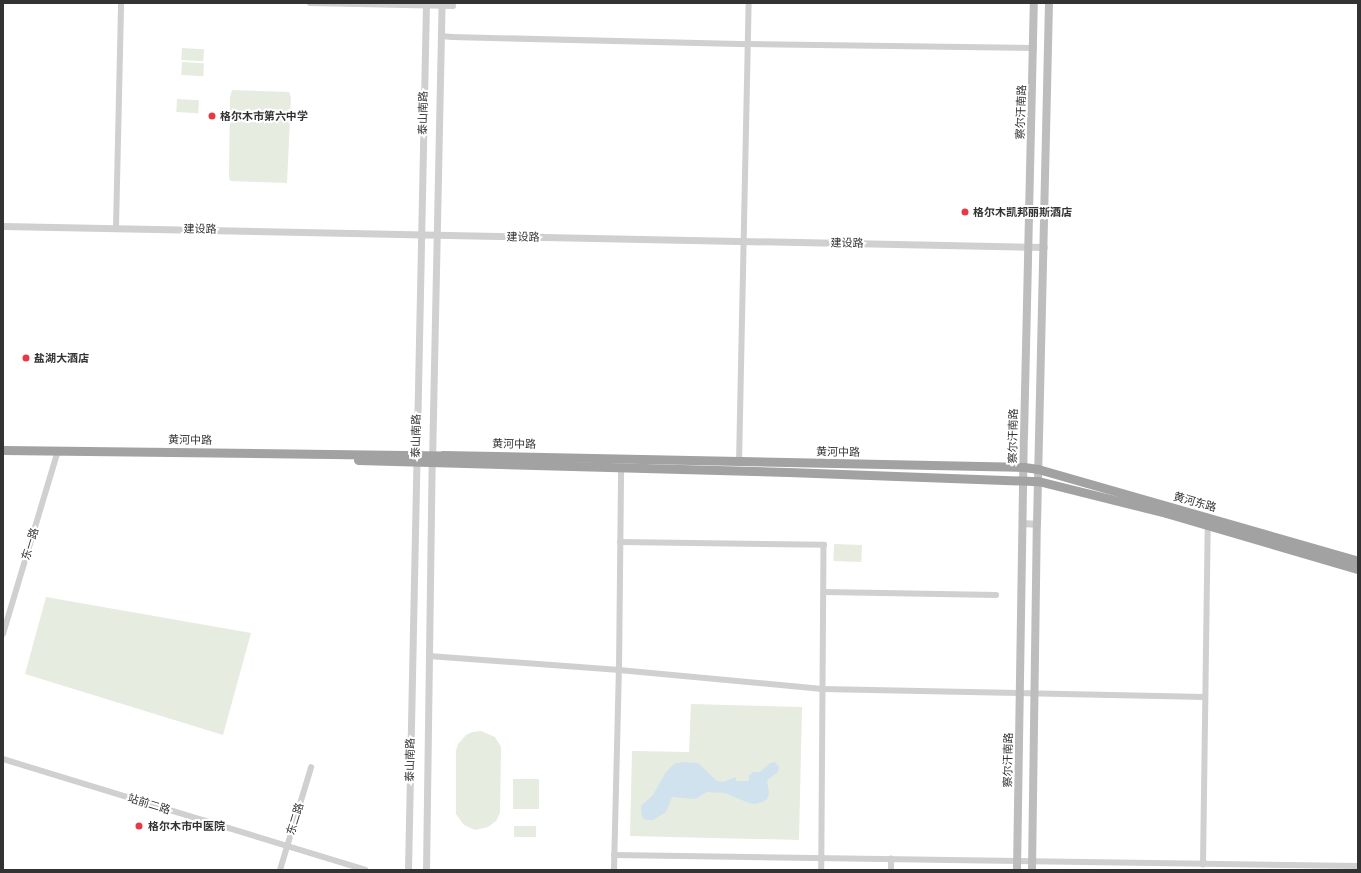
<!DOCTYPE html>
<html>
<head>
<meta charset="utf-8">
<style>
	body { margin:0 }
	#map { position:relative; width:1361px; height:873px; overflow:hidden; background:#fff; font-family:"Archivo Narrow","Noto Sans SC",sans-serif }
	div>[style] { position:absolute }
	.green>* { inset:0; background:#e6ecdf; transform-origin:0 0 }
	.water>* { inset:0; background:#cfe2ee }
	.minor>* { height:5.5px; margin:-2.75px; padding:0 2.75px; transform-origin:2.75px; border-radius:2.75px; background:#d0d0d0 }
	.tertiary>* { height:7px; margin:-3.5px; padding:0 3.5px; transform-origin:3.5px; border-radius:3.5px; background:#d0d0d0 }
	.secondary>* { height:8px; margin:-4px; padding:0 4px; transform-origin:4px; border-radius:4px; background:#bdbdbd }
	.trunk>* { height:9px; margin:-4.5px; padding:0 4.5px; transform-origin:4.5px; border-radius:4.5px; background:#a2a2a2 }
	.dots>* { width:11px; height:11px; translate:-50% -50%; box-sizing:border-box; border:2px solid #fff; border-radius:50% }
	span { translate:-50% -50%; white-space:nowrap; text-align:center; line-height:1.15; -webkit-text-stroke:4px #fff; paint-order:stroke }
	.street-label { font-size:11px; color:#333 }
	.poi-label { font-size:11px; color:#333; font-weight:700 }
	.left { translate:0 -50%; text-align:left }
	.frame { position:absolute; inset:0; border:4px solid #333; pointer-events:none }
</style>
</head>
<body>
<div id="map">
	<div class="green">
		<i style="left:182px;top:48px;width:22px;height:12px;rotate:3deg"></i>
		<i style="left:182px;top:62px;width:22px;height:13px;rotate:3deg"></i>
		<i style="clip-path:polygon(232px 90px,289px 92px,291px 98px,287px 183px,230px 181px,229px 176px,230px 98px)"></i>
		<i style="left:177px;top:99px;width:22px;height:13px;rotate:3deg"></i>
		<i style="left:834px;top:544px;width:28px;height:17px;rotate:2deg"></i>
		<i style="clip-path:polygon(46px 597px,251px 633px,223px 735px,25px 674px)"></i>
		<i style="clip-path:polygon(691px 704px,802px 707px,799px 840px,630px 836px,632px 751px,689px 752px)"></i>
		<i style="clip-path:polygon(481px 731px,495px 737px,501px 747px,500px 813px,496px 821px,488px 827px,475px 830px,464px 825px,456px 814px,456px 751px,458px 744px,466px 735px,472px 732px)"></i>
		<i style="left:513px;top:779px;width:26px;height:30px"></i>
		<i style="left:536px;top:826px;width:11px;height:22px;rotate:90deg"></i>
	</div>
	<div class="water">
		<i style="clip-path:polygon(682px 762px,698px 763px,717px 781px,723px 782px,736px 777px,736px 781px,749px 781px,749px 775px,751px 775px,752px 772px,760px 772px,770px 763px,775px 762px,779px 767px,778px 772px,767px 780px,769px 793px,767px 799px,762px 802px,755px 804px,749px 803px,725px 793px,707px 792px,695px 799px,672px 797px,666px 812px,653px 820px,646px 820px,642px 817px,641px 806px,653px 795px,666px 772px,674px 764px)"></i>
	</div>
	<div class="minor">
		<i style="left:310px;top:3px;width:143px;rotate:1.2deg"></i>
		<i style="left:441px;top:36px;width:11px;rotate:5deg"></i>
		<i style="left:452px;top:37px;width:297px;rotate:1.4deg"></i>
		<i style="left:749px;top:44px;width:285px;rotate:0.8deg"></i>
		<i style="left:116px;top:228px;width:225px;rotate:-88.7deg"></i>
		<i style="left:739px;top:463px;width:460px;rotate:-88.8deg"></i>
		<i style="left:620px;top:542px;width:204px;rotate:0.8deg"></i>
		<i style="left:824px;top:545px;width:325px;rotate:90.4deg"></i>
		<i style="left:824px;top:592px;width:172px;rotate:1deg"></i>
		<i style="left:3px;top:634px;width:188px;rotate:-73.3deg"></i>
		<i style="left:429px;top:656px;width:191px;rotate:4.2deg"></i>
		<i style="left:619px;top:670px;width:204px;rotate:5.3deg"></i>
		<i style="left:822px;top:689px;width:383px;rotate:1.2deg"></i>
		<i style="left:3px;top:759px;width:379px;rotate:17deg"></i>
		<i style="left:614px;top:855px;width:744px;rotate:0.85deg"></i>
		<i style="left:1203px;top:865px;width:340px;rotate:-89.2deg"></i>
		<i style="left:280px;top:870px;width:107px;rotate:-73.1deg"></i>
		<i style="left:614px;top:870px;width:200px;rotate:-88.6deg"></i>
		<i style="left:619px;top:670px;width:203px;rotate:-89.4deg"></i>
		<i style="left:891px;top:870px;width:11px;rotate:-90deg"></i>
	</div>
	<div class="tertiary">
		<i style="left:3px;top:226px;width:1041px;rotate:1.16deg"></i>
		<i style="left:1023px;top:523px;width:14px;rotate:4deg"></i>
		<i style="left:408px;top:870px;width:867px;rotate:-88.81deg"></i>
		<i style="left:426px;top:870px;width:408px;rotate:-89.2deg"></i>
		<i style="left:432px;top:462px;width:459px;rotate:-88.8deg"></i>
	</div>
	<div class="secondary">
		<i style="left:1017px;top:870px;width:434px;rotate:-89.1deg"></i>
		<i style="left:1024px;top:436px;width:433px;rotate:-88.7deg"></i>
		<i style="left:1032px;top:870px;width:346px;rotate:-89.2deg"></i>
		<i style="left:1037px;top:524px;width:521px;rotate:-88.68deg"></i>
	</div>
	<div class="trunk">
		<i style="left:3px;top:450px;width:440px;rotate:0.7deg"></i>
		<i style="left:443px;top:455px;width:581px;rotate:1.18deg"></i>
		<i style="left:1024px;top:467px;width:14px;rotate:8deg"></i>
		<i style="left:1038px;top:469px;width:333px;rotate:16deg"></i>
		<i style="left:358px;top:460px;width:430px;rotate:1.6deg"></i>
		<i style="left:788px;top:472px;width:250px;rotate:2.1deg"></i>
		<i style="left:1038px;top:481px;width:132px;rotate:14deg"></i>
		<i style="left:1166px;top:513px;width:200px;rotate:16.3deg"></i>
	</div>
	<div class="dots">
		<i style="left:212px;top:116px;background:#e63946"></i>
		<i style="left:965px;top:212px;background:#e63946"></i>
		<i style="left:26px;top:358px;background:#e63946"></i>
		<i style="left:139px;top:826px;background:#e63946"></i>
	</div>
	<div class="street-label">
		<span style="left:1021px;top:112px;rotate:-88deg">察尔汗南路</span>
		<span style="left:423px;top:113px;rotate:-89deg">泰山南路</span>
		<span style="left:200px;top:229px;rotate:1deg">建设路</span>
		<span style="left:523px;top:237px;rotate:1deg">建设路</span>
		<span style="left:847px;top:243px;rotate:1deg">建设路</span>
		<span style="left:416px;top:436px;rotate:-89deg">泰山南路</span>
		<span style="left:1013px;top:436px;rotate:-89deg">察尔汗南路</span>
		<span style="left:190px;top:440px;rotate:1deg">黄河中路</span>
		<span style="left:514px;top:444px;rotate:1deg">黄河中路</span>
		<span style="left:838px;top:452px;rotate:1deg">黄河中路</span>
		<span style="left:1195px;top:502px;rotate:16deg">黄河东路</span>
		<span style="left:30px;top:544px;rotate:-73deg">东一路</span>
		<span style="left:410px;top:760px;rotate:-89deg">泰山南路</span>
		<span style="left:1008px;top:760px;rotate:-89deg">察尔汗南路</span>
		<span style="left:149px;top:804px;rotate:17deg">站前二路</span>
		<span style="left:295px;top:819px;rotate:-73deg">东二路</span>
	</div>
	<div class="poi-label">
		<span class="left" style="left:220px;top:116px">格尔木市第六中学</span>
		<span class="left" style="left:973px;top:212px">格尔木凯邦丽斯酒店</span>
		<span class="left" style="left:34px;top:358px">盐湖大酒店</span>
		<span class="left" style="left:148px;top:826px">格尔木市中医院</span>
	</div>
	<div class="frame"></div>
</div>
</body>
</html>
